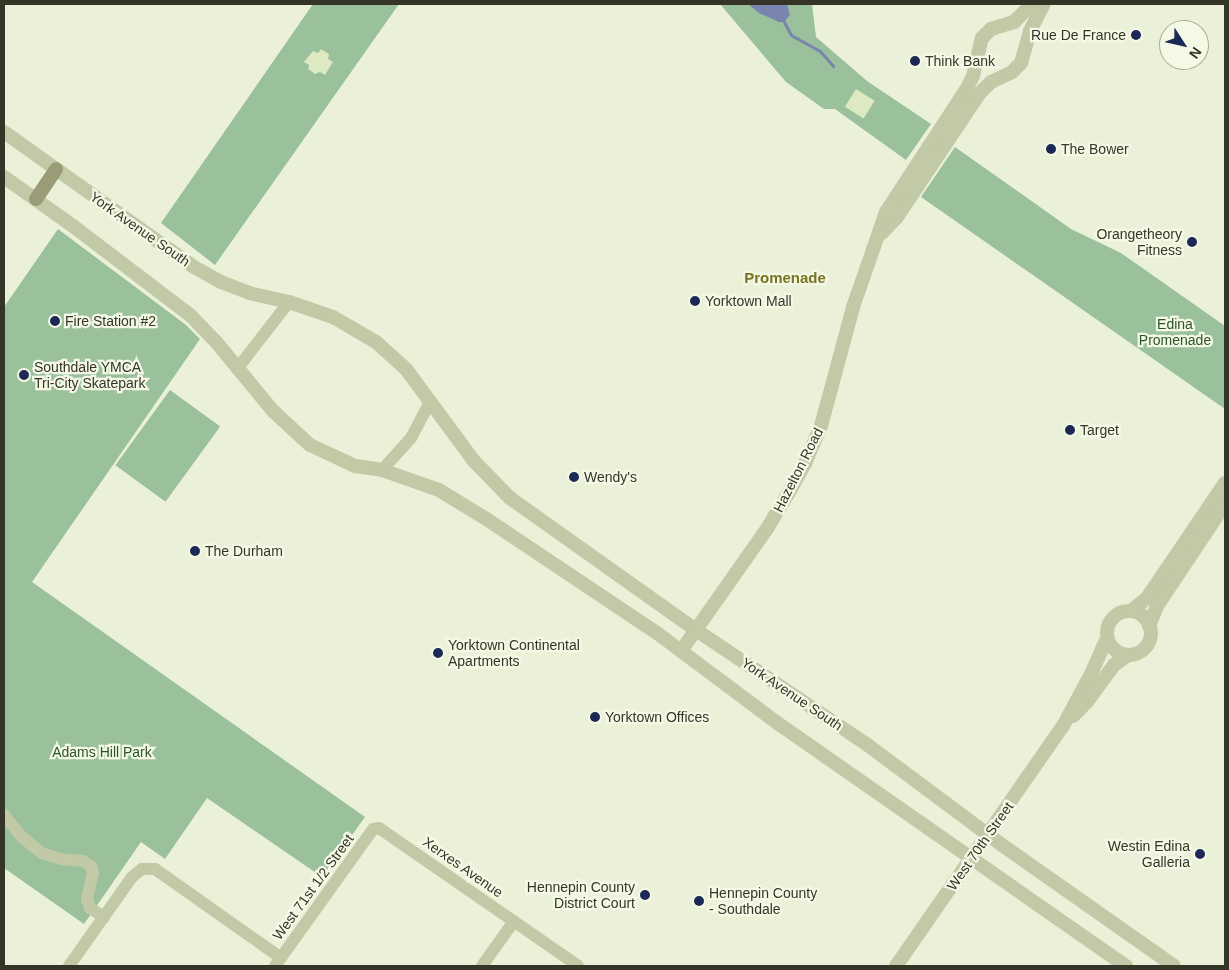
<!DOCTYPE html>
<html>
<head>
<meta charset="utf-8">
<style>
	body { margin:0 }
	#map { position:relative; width:1229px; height:970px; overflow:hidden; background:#ebf1d9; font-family:Helvetica,sans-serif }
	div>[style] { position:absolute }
	.green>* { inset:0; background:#9ac09c; transform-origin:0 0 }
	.plaza>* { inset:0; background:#dde9c0; transform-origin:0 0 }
	.water>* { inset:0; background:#7985ae }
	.stream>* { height:3px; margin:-1.5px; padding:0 1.5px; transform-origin:1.5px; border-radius:1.5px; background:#7985ae }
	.minor>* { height:12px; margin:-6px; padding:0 6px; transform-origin:6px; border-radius:6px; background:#c2c9a6 }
	.tertiary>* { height:14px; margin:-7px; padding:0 7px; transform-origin:7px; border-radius:7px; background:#c2c9a6 }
	.tertiary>.ring { margin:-7px; padding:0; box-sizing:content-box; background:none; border:14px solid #c2c9a6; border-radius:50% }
	.secondary>* { height:14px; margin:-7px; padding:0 7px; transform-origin:7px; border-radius:7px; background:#999c77 }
	.dots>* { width:14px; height:14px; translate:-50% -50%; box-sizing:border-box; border:2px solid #f4f9e6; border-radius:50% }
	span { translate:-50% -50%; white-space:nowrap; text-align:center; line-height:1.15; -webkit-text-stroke:4.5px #f4f9e6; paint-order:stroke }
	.poi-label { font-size:14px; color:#343527 }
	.right { translate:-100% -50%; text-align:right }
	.left { translate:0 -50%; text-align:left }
	.street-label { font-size:14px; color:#343527 }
	.park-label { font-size:14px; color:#2b532e }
	.neighbourhood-label { font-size:15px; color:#78741f; font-weight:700 }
	.frame { position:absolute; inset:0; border:5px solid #343527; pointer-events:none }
	.north { position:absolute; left:1159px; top:20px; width:50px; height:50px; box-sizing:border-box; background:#f4f9e6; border:1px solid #a7ab9a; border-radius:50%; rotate:125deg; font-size:14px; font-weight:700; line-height:20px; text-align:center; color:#343527 }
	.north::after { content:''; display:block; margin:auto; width:18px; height:22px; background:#1d2955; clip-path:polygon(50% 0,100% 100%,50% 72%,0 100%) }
</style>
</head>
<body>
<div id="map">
	<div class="green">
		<i style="clip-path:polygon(313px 4px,399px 4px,215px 265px,161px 223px)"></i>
		<i style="clip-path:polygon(720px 4px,812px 4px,816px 37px,867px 81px,931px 124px,906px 160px,835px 109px,824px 109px,786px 82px)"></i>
		<i style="clip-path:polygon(955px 147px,1071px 229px,1121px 253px,1225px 326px,1225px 409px,921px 197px)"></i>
		<i style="clip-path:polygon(58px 229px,186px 325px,200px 339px,32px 582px,365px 817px,322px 877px,207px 798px,165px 859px,141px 842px,84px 924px,4px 868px,4px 307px)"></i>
		<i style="left:170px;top:390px;width:62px;height:93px;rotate:36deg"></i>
	</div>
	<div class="plaza">
		<i style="clip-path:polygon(321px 49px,329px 54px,328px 59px,333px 62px,325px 75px,320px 72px,315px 74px,308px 69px,309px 65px,304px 62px,313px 51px,318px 53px)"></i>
		<i style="left:856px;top:89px;width:22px;height:21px;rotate:32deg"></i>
	</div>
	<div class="water">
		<i style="clip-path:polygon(748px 4px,787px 4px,790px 15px,784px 22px,779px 22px,759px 13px)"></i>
	</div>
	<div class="stream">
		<i style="left:782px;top:18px;width:19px;rotate:62deg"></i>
		<i style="left:791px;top:35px;width:33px;rotate:29deg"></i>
		<i style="left:820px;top:51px;width:20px;rotate:49deg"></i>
	</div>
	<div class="minor">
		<i style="left:237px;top:369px;width:85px;rotate:-52.2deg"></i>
		<i style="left:382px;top:470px;width:43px;rotate:-47.8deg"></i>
		<i style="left:411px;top:438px;width:41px;rotate:-62.2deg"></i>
		<i style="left:4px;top:815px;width:28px;rotate:51deg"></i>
		<i style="left:22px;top:837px;width:26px;rotate:39deg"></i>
		<i style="left:42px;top:853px;width:19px;rotate:18deg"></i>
		<i style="left:60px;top:859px;width:23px;rotate:5deg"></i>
		<i style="left:83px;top:861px;width:9px;rotate:32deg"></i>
		<i style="left:91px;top:866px;width:7px;rotate:74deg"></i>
		<i style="left:93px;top:873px;width:27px;rotate:103deg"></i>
		<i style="left:87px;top:899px;width:9px;rotate:72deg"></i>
		<i style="left:90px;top:908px;width:17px;rotate:33deg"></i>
		<i style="left:69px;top:966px;width:109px;rotate:-54.7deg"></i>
		<i style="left:132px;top:877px;width:13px;rotate:-39deg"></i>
		<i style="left:142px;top:869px;width:13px"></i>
		<i style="left:155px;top:869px;width:154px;rotate:35.2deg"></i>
		<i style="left:275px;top:966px;width:168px;rotate:-54.4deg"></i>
		<i style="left:373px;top:829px;width:6px;rotate:-9deg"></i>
		<i style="left:379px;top:828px;width:242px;rotate:34.7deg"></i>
		<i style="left:482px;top:966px;width:55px;rotate:-54.6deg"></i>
	</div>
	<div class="tertiary">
		<i style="left:4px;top:132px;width:233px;rotate:35.4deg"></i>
		<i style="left:194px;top:267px;width:31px;rotate:29deg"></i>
		<i style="left:221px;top:282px;width:30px;rotate:21deg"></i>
		<i style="left:249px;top:293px;width:41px;rotate:12.7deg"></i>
		<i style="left:289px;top:302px;width:46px;rotate:18.8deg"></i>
		<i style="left:333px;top:317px;width:50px;rotate:30.2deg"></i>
		<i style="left:376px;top:342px;width:40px;rotate:42deg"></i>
		<i style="left:406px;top:369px;width:113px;rotate:53.6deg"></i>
		<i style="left:473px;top:460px;width:53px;rotate:45.8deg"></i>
		<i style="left:510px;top:498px;width:228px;rotate:35.4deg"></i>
		<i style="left:696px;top:630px;width:208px;rotate:33.8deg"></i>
		<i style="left:869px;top:746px;width:166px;rotate:36.7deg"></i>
		<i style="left:1002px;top:845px;width:210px;rotate:35.1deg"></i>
		<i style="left:4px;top:177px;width:85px;rotate:35.4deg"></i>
		<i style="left:73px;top:226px;width:148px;rotate:37.3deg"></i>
		<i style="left:191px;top:316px;width:37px;rotate:46deg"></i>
		<i style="left:217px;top:343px;width:88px;rotate:50.5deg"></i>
		<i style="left:273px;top:411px;width:50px;rotate:42.6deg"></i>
		<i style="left:310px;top:445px;width:50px;rotate:25deg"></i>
		<i style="left:355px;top:466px;width:27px;rotate:8deg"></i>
		<i style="left:382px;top:470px;width:60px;rotate:19.3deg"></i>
		<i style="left:439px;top:490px;width:57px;rotate:31.5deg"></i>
		<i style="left:488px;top:520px;width:203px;rotate:33.8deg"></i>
		<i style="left:657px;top:633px;width:149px;rotate:36.8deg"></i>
		<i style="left:776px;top:722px;width:427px;rotate:34.9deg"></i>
		<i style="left:882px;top:233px;width:22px;rotate:-47deg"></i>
		<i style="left:897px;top:217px;width:148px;rotate:-56.3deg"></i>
		<i style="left:979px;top:94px;width:17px;rotate:-45deg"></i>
		<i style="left:991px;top:82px;width:23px;rotate:-25deg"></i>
		<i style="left:1012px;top:72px;width:13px;rotate:-45deg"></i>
		<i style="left:1021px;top:63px;width:33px;rotate:-74deg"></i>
		<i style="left:1030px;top:31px;width:30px;rotate:-63deg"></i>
		<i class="ring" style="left:1107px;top:611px;width:30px;height:30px"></i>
		<i style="left:1131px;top:611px;width:21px;rotate:-39deg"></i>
		<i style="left:1147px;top:598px;width:139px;rotate:-55.9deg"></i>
		<i style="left:1149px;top:626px;width:22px;rotate:-68deg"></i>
		<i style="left:1157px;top:606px;width:123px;rotate:-56.3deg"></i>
		<i style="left:681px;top:651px;width:151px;rotate:-54.9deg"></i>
		<i style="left:768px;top:527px;width:39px;rotate:-59deg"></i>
		<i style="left:788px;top:494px;width:38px;rotate:-61deg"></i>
		<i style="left:806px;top:461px;width:38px;rotate:-67deg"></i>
		<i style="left:821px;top:426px;width:123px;rotate:-74.9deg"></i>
		<i style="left:853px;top:307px;width:101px;rotate:-70.8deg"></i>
		<i style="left:886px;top:212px;width:148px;rotate:-56.8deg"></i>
		<i style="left:967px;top:88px;width:13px;rotate:-63deg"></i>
		<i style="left:973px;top:76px;width:39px;rotate:-77deg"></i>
		<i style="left:982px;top:38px;width:13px;rotate:-45deg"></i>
		<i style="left:991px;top:29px;width:24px;rotate:-17deg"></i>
		<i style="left:1014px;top:22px;width:25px;rotate:-45deg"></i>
		<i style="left:1073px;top:716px;width:20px;rotate:-45deg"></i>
		<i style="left:1087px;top:702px;width:46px;rotate:-53.9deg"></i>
		<i style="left:1114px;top:665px;width:16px;rotate:-35deg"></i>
		<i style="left:896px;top:966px;width:292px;rotate:-55.2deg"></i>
		<i style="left:1063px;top:726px;width:59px;rotate:-61.7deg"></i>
		<i style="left:1091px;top:674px;width:39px;rotate:-66deg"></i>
	</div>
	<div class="secondary">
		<i style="left:36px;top:199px;width:36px;rotate:-56deg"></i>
	</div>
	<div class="dots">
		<i style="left:1136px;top:35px;background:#1d2955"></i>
		<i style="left:915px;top:61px;background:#1d2955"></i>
		<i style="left:1051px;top:149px;background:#1d2955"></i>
		<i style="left:1192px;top:242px;background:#1d2955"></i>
		<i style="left:695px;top:301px;background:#1d2955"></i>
		<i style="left:55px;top:321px;background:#1d2955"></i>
		<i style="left:24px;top:375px;background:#1d2955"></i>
		<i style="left:1070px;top:430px;background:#1d2955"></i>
		<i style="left:574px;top:477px;background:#1d2955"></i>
		<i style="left:195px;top:551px;background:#1d2955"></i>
		<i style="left:438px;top:653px;background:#1d2955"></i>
		<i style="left:595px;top:717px;background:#1d2955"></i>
		<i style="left:1200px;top:854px;background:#1d2955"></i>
		<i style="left:645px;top:895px;background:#1d2955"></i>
		<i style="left:699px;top:901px;background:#1d2955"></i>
	</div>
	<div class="poi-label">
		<span class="right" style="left:1126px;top:35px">Rue De France</span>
		<span class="left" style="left:925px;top:61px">Think Bank</span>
		<span class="left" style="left:1061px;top:149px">The Bower</span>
		<span class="right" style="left:1182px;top:242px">Orangetheory<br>Fitness</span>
		<span class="left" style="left:705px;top:301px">Yorktown Mall</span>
		<span class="left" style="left:65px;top:321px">Fire Station #2</span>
		<span class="left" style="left:34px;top:375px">Southdale YMCA<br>Tri-City Skatepark</span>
		<span class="left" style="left:1080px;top:430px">Target</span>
		<span class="left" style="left:584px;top:477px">Wendy's</span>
		<span class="left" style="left:205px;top:551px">The Durham</span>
		<span class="left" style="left:448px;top:653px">Yorktown Continental<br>Apartments</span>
		<span class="left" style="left:605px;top:717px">Yorktown Offices</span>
		<span class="right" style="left:1190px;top:854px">Westin Edina<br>Galleria</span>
		<span class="right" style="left:635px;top:895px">Hennepin County<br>District Court</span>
		<span class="left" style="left:709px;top:901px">Hennepin County<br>- Southdale</span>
	</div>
	<div class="street-label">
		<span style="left:140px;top:229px;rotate:35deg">York Avenue South</span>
		<span style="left:798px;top:470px;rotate:-63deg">Hazelton Road</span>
		<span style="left:792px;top:694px;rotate:34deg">York Avenue South</span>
		<span style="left:980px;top:846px;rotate:-55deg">West 70th Street</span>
		<span style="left:463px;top:867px;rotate:35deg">Xerxes Avenue</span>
		<span style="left:313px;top:887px;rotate:-54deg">West 71st 1/2 Street</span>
	</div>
	<div class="park-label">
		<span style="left:1175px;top:332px">Edina<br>Promenade</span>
		<span style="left:102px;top:752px">Adams Hill Park</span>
	</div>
	<div class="neighbourhood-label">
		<span style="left:785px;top:278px">Promenade</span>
	</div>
	<div class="frame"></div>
	<div class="north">N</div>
</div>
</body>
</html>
